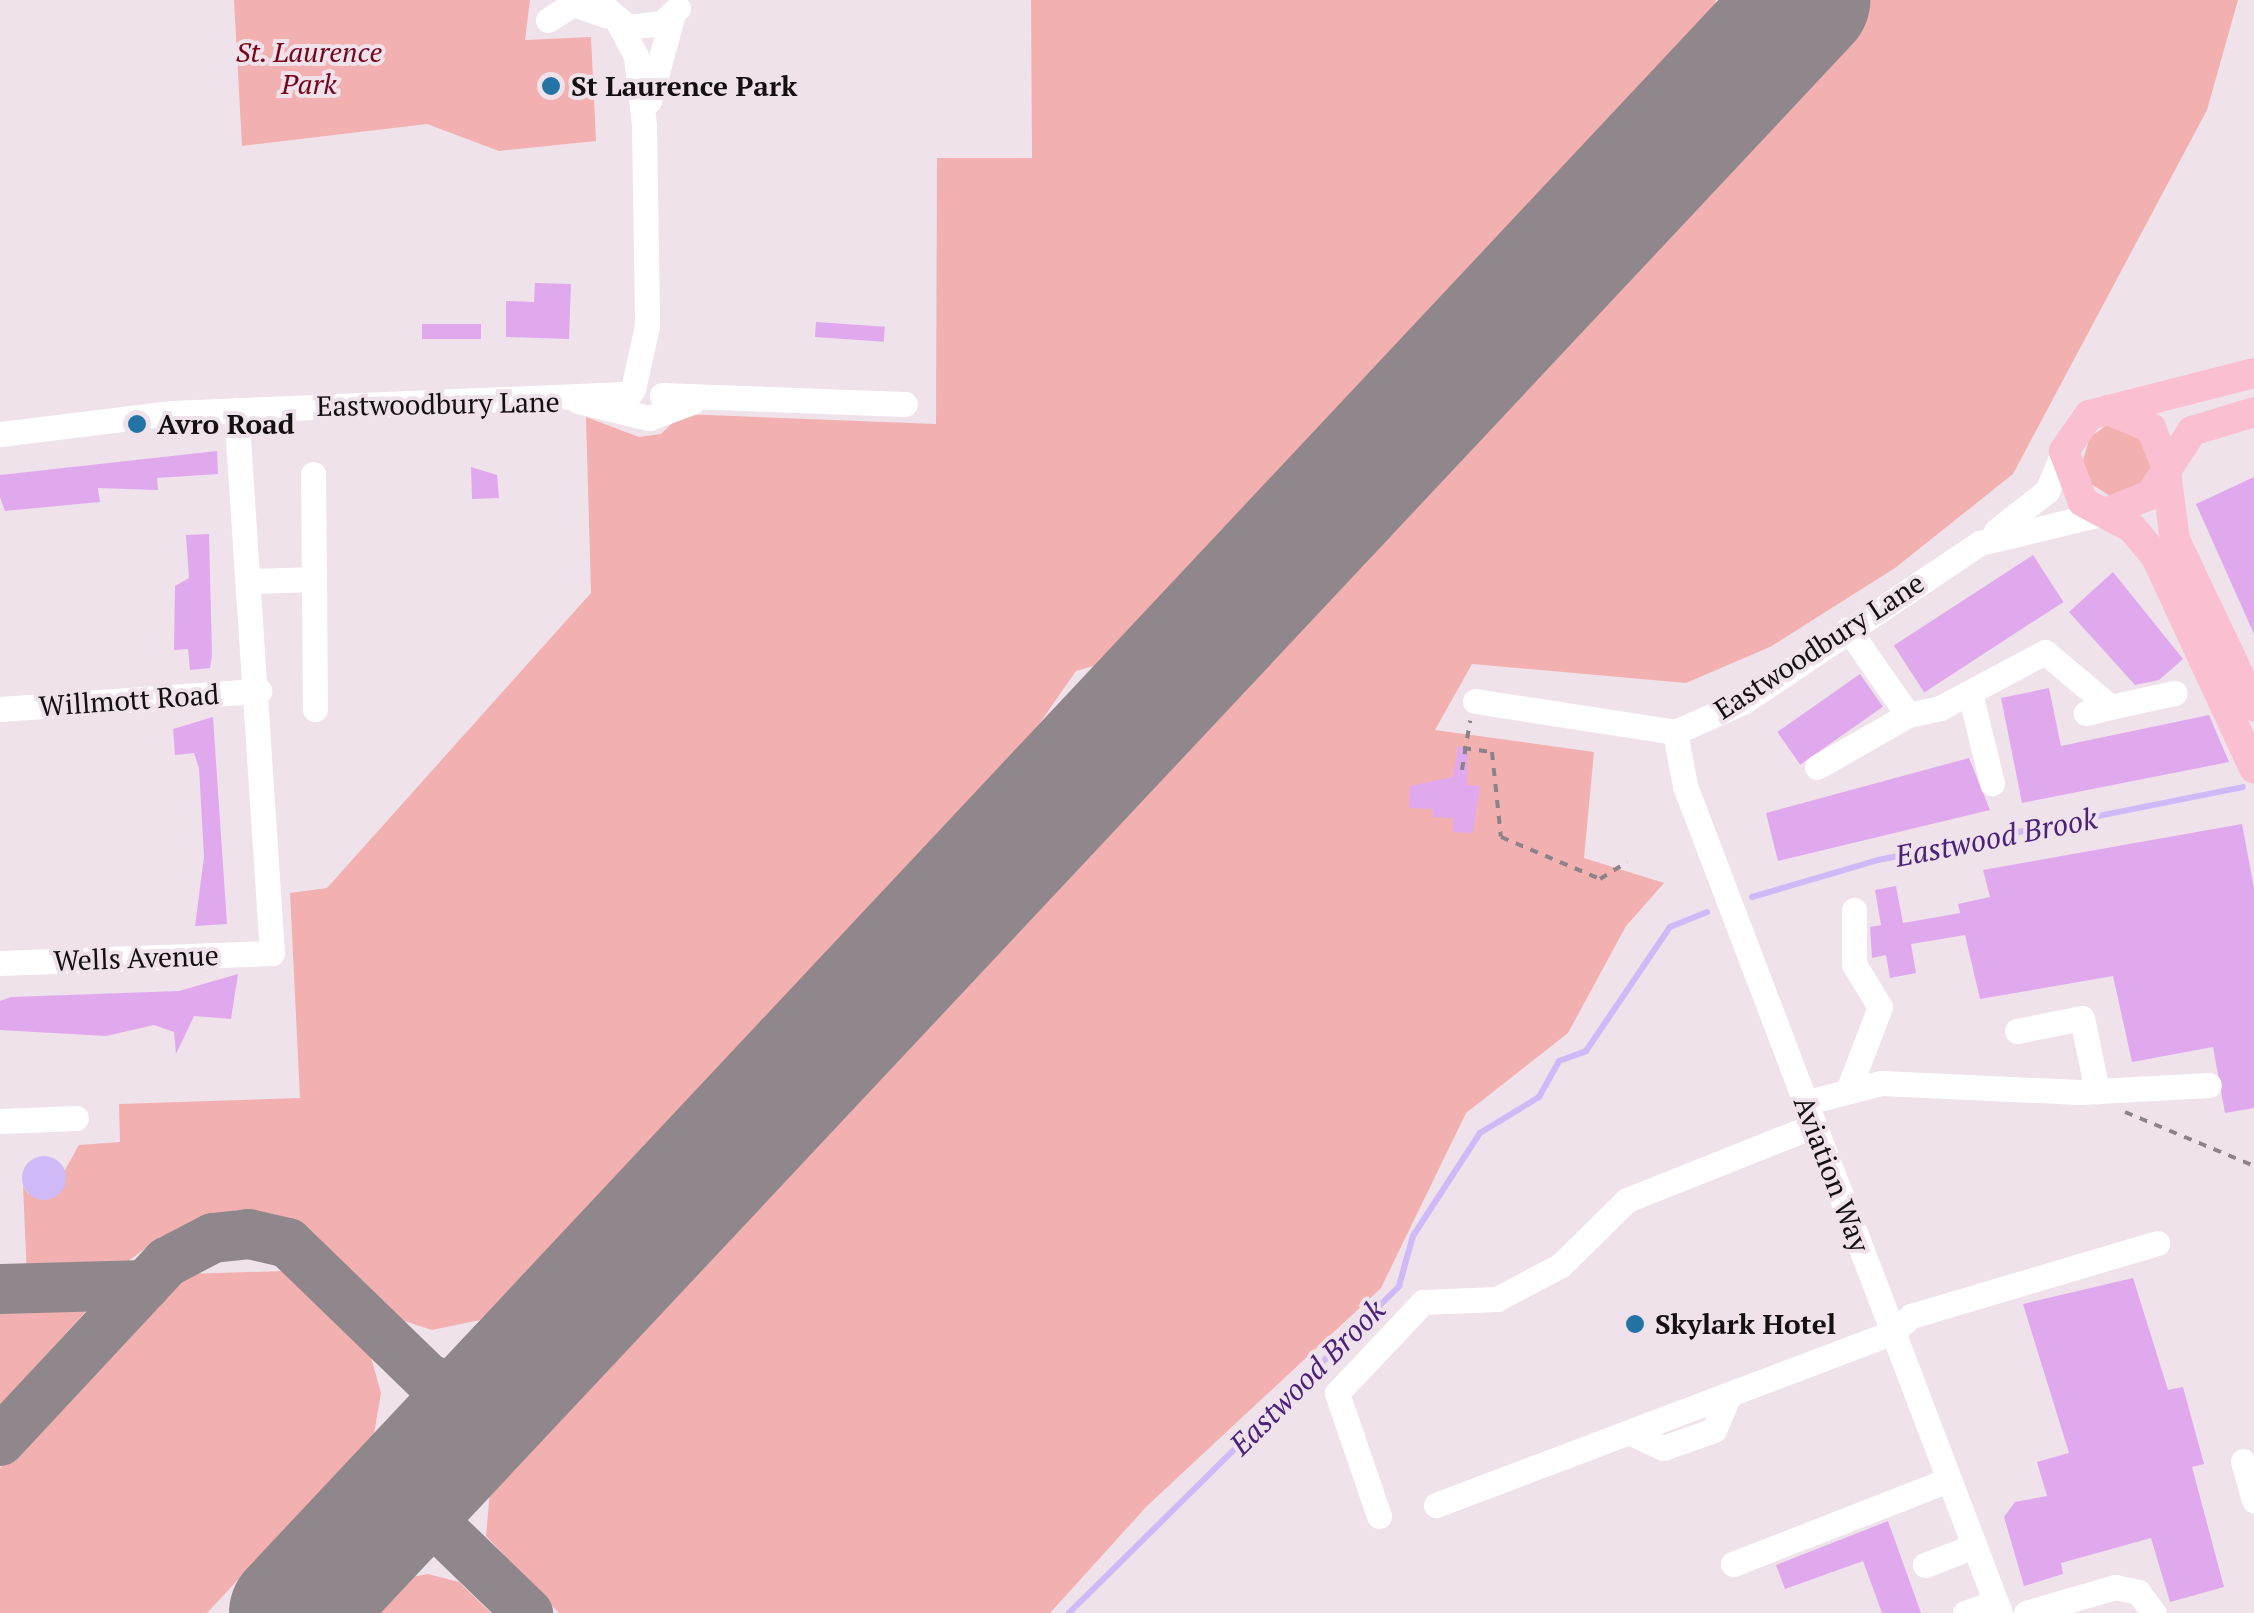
<!DOCTYPE html>
<html>
<head>
<meta charset="utf-8">
<style>
	body { margin:0 }
	#map { position:relative; width:2254px; height:1613px; overflow:hidden; background:#efe2ea; font-family:"PT Serif",serif }
	div>[style] { position:absolute }
	.green>* { inset:0; background:#f2b1b0 }
	.water>* { inset:0; background:#cfb9f7 }
	.round { border-radius:50% }
	.stream>* { height:6px; margin:-3px; padding:0 3px; transform-origin:3px; border-radius:3px; background:#cfb9f7 }
	.taxiway>* { height:50px; margin:-25px; padding:0 25px; transform-origin:25px; border-radius:25px; background:#90878c }
	.runway>* { height:128px; margin:-64px; padding:0 64px; transform-origin:64px; border-radius:64px; background:#90878c }
	.building>* { inset:0; background:#e1a9ed; transform-origin:0 0 }
	.path>* { height:4px; margin-top:-2px; transform-origin:0; background:repeating-linear-gradient(90deg,#8c8388 0 8px,transparent 0 16px) }
	.minor>* { height:25px; margin:-12.5px; padding:0 12.5px; transform-origin:12.5px; border-radius:12.5px; background:#fff }
	.major>* { height:30px; margin:-15px; padding:0 15px; transform-origin:15px; border-radius:15px; background:#fabfd1 }
	.dots>* { width:28px; height:28px; translate:-50% -50%; box-sizing:border-box; border:5px solid #efe2ea; border-radius:50% }
	span { translate:-50% -50%; white-space:nowrap; text-align:center; line-height:1.15; -webkit-text-stroke:8px #efe2ea; paint-order:stroke }
	.park-label { font-size:28px; color:#77041c; font-style:italic }
	.poi-label { font-size:28px; color:#141012; font-weight:700 }
	.left { translate:0 -50%; text-align:left }
	.street-label { font-size:28px; color:#141012 }
	.water-label { font-size:30px; color:#4b217a; font-style:italic }
</style>
</head>
<body>
<div id="map">
	<div class="green">
		<i style="clip-path:polygon(234px 0,530px 0,525px 40px,591px 37px,596px 141px,499px 151px,427px 124px,242px 146px)"></i>
		<i style="clip-path:polygon(1031px 0,1716px 0,1711px 23px,1417px 323px,1425px 331px,1101px 664px,1076px 671px,1021px 750px,480px 1320px,432px 1330px,395px 1318px,299px 1230px,236px 1210px,160px 1237px,109px 1276px,27px 1277px,23px 1186px,28px 1194px,65px 1170px,79px 1145px,120px 1142px,119px 1104px,300px 1098px,290px 893px,327px 888px,591px 593px,586px 417px,639px 437px,661px 434px,682px 414px,936px 424px,937px 158px,1032px 158px)"></i>
		<i style="clip-path:polygon(1854px 0,2238px 0,2207px 110px,2013px 474px,1895px 568px,1770px 647px,1686px 683px,1472px 664px,1435px 730px,1594px 752px,1584px 858px,1664px 883px,1626px 926px,1568px 1033px,1466px 1113px,1381px 1288px,1147px 1506px,1050px 1613px,559px 1613px,486px 1536px,492px 1467px,1125px 792px,1152px 780px,1194px 721px)"></i>
		<i style="clip-path:polygon(2110px 423px,2135px 424px,2155px 478px,2112px 497px,2091px 484px,2083px 460px,2090px 437px)"></i>
		<i style="clip-path:polygon(285px 1271px,370px 1354px,381px 1393px,374px 1434px,207px 1613px,0 1613px,0 1468px,185px 1274px)"></i>
		<i style="clip-path:polygon(103px 1293px,24px 1379px,0 1406px,0 1296px)"></i>
		<i style="clip-path:polygon(428px 1574px,459px 1582px,491px 1613px,350px 1613px,390px 1581px)"></i>
	</div>
	<div class="water">
		<i class="round" style="left:22px;top:1156px;width:44px;height:44px"></i>
	</div>
	<div class="stream">
		<i style="left:1752px;top:897px;width:131px;rotate:-16.4deg"></i>
		<i style="left:1878px;top:860px;width:372px;rotate:-11.3deg"></i>
		<i style="left:1069px;top:1613px;width:465px;rotate:-44.7deg"></i>
		<i style="left:1399px;top:1286px;width:52px;rotate:-74.4deg"></i>
		<i style="left:1413px;top:1236px;width:123px;rotate:-57deg"></i>
		<i style="left:1480px;top:1133px;width:69px;rotate:-31.4deg"></i>
		<i style="left:1539px;top:1097px;width:41px;rotate:-60.9deg"></i>
		<i style="left:1559px;top:1061px;width:29px;rotate:-20deg"></i>
		<i style="left:1586px;top:1051px;width:150px;rotate:-55.9deg"></i>
		<i style="left:1670px;top:927px;width:40px;rotate:-22deg"></i>
	</div>
	<div class="taxiway">
		<i style="left:0;top:1289px;width:146px;rotate:-1.6deg"></i>
		<i style="left:434px;top:1381px;width:35px;rotate:18deg"></i>
		<i style="left:467px;top:1392px;width:39px;rotate:-9deg"></i>
		<i style="left:0;top:1441px;width:245px;rotate:-47deg"></i>
		<i style="left:167px;top:1262px;width:52px;rotate:-27.6deg"></i>
		<i style="left:213px;top:1238px;width:36px;rotate:-6deg"></i>
		<i style="left:249px;top:1234px;width:40px;rotate:13deg"></i>
		<i style="left:288px;top:1243px;width:219px;rotate:44.1deg"></i>
		<i style="left:445px;top:1395px;width:43px;rotate:88.7deg"></i>
		<i style="left:446px;top:1438px;width:30px;rotate:118deg"></i>
		<i style="left:365px;top:1537px;width:30px;rotate:-33deg"></i>
		<i style="left:390px;top:1521px;width:49px;rotate:7deg"></i>
		<i style="left:439px;top:1527px;width:124px;rotate:44deg"></i>
	</div>
	<div class="runway">
		<i style="left:293px;top:1613px;width:2212px;rotate:-46.83deg"></i>
	</div>
	<div class="building">
		<i style="clip-path:polygon(535px 283px,571px 284px,569px 339px,506px 337px,506px 301px,534px 302px)"></i>
		<i style="left:816px;top:322px;width:69px;height:15px;rotate:4deg"></i>
		<i style="left:481px;top:324px;width:15px;height:59px;rotate:90deg"></i>
		<i style="clip-path:polygon(217px 451px,218px 474px,157px 478px,158px 490px,98px 488px,100px 502px,5px 511px,0 497px,0 475px)"></i>
		<i style="clip-path:polygon(471px 467px,497px 475px,499px 498px,472px 499px)"></i>
		<i style="clip-path:polygon(2254px 477px,2254px 634px,2196px 504px)"></i>
		<i style="clip-path:polygon(209px 534px,212px 655px,210px 668px,190px 670px,188px 649px,174px 650px,175px 586px,189px 578px,186px 535px)"></i>
		<i style="left:2033px;top:555px;width:56px;height:166px;rotate:57deg"></i>
		<i style="clip-path:polygon(2113px 572px,2183px 659px,2159px 680px,2135px 685px,2069px 612px)"></i>
		<i style="left:1860px;top:674px;width:40px;height:101px;rotate:55deg"></i>
		<i style="clip-path:polygon(2049px 688px,2061px 746px,2209px 715px,2229px 762px,2022px 803px,2001px 698px)"></i>
		<i style="clip-path:polygon(213px 717px,227px 924px,195px 926px,204px 857px,199px 768px,194px 753px,175px 755px,173px 729px)"></i>
		<i style="clip-path:polygon(1458px 746px,1468px 747px,1467px 785px,1480px 786px,1473px 833px,1453px 832px,1453px 818px,1432px 817px,1433px 809px,1409px 808px,1410px 786px,1453px 777px)"></i>
		<i style="clip-path:polygon(1969px 758px,1990px 810px,1778px 861px,1766px 813px)"></i>
		<i style="clip-path:polygon(2242px 824px,2254px 888px,2254px 1108px,2225px 1113px,2213px 1047px,2132px 1062px,2113px 976px,1980px 999px,1965px 935px,1911px 944px,1916px 973px,1890px 978px,1886px 955px,1872px 958px,1870px 927px,1881px 925px,1875px 890px,1896px 886px,1903px 923px,1960px 913px,1958px 904px,1990px 897px,1983px 870px)"></i>
		<i style="clip-path:polygon(238px 974px,231px 1019px,194px 1016px,176px 1054px,174px 1032px,154px 1025px,106px 1036px,0 1030px,0 1001px,11px 997px,179px 991px)"></i>
		<i style="clip-path:polygon(2133px 1278px,2168px 1390px,2183px 1387px,2204px 1464px,2192px 1467px,2224px 1587px,2170px 1602px,2151px 1538px,2061px 1563px,2063px 1574px,2024px 1586px,2004px 1517px,2015px 1502px,2047px 1496px,2037px 1462px,2069px 1453px,2023px 1304px)"></i>
		<i style="clip-path:polygon(1888px 1521px,1921px 1613px,1882px 1613px,1863px 1561px,1785px 1589px,1776px 1565px)"></i>
	</div>
	<div class="path">
		<i style="left:1463px;top:748px;width:29px;rotate:8deg"></i>
		<i style="left:1492px;top:752px;width:85px;rotate:84deg"></i>
		<i style="left:1501px;top:837px;width:108px;rotate:23deg"></i>
		<i style="left:1600px;top:879px;width:32px;rotate:-32deg"></i>
		<i style="left:1462px;top:770px;width:50px;rotate:-80.7deg"></i>
		<i style="left:2125px;top:1112px;width:140px;rotate:22.7deg"></i>
	</div>
	<div class="minor">
		<i style="left:596px;top:0;width:42px;rotate:40.2deg"></i>
		<i style="left:628px;top:27px;width:34px;rotate:-7deg"></i>
		<i style="left:662px;top:23px;width:22px;rotate:-43deg"></i>
		<i style="left:548px;top:20px;width:30px;rotate:-33deg"></i>
		<i style="left:573px;top:4px;width:36px;rotate:19deg"></i>
		<i style="left:619px;top:24px;width:36px;rotate:62deg"></i>
		<i style="left:636px;top:56px;width:69px;rotate:83.4deg"></i>
		<i style="left:644px;top:125px;width:201px;rotate:89.1deg"></i>
		<i style="left:647px;top:326px;width:65px;rotate:102.5deg"></i>
		<i style="left:649px;top:101px;width:90px;rotate:-74.6deg"></i>
		<i style="left:662px;top:395px;width:243px;rotate:2.1deg"></i>
		<i style="left:578px;top:401px;width:73px;rotate:13.5deg"></i>
		<i style="left:649px;top:418px;width:46px;rotate:-20.4deg"></i>
		<i style="left:0;top:434px;width:173px;rotate:-7deg"></i>
		<i style="left:172px;top:413px;width:458px;rotate:-2.4deg"></i>
		<i style="left:313px;top:474px;width:105px;rotate:89.5deg"></i>
		<i style="left:1996px;top:531px;width:65px;rotate:-38.1deg"></i>
		<i style="left:2047px;top:491px;width:43px;rotate:-67deg"></i>
		<i style="left:250px;top:581px;width:64px;rotate:-1.8deg"></i>
		<i style="left:314px;top:579px;width:130px;rotate:89.6deg"></i>
		<i style="left:1848px;top:629px;width:105px;rotate:55.1deg"></i>
		<i style="left:1908px;top:715px;width:33px;rotate:-12deg"></i>
		<i style="left:1940px;top:708px;width:119px;rotate:-28.1deg"></i>
		<i style="left:2045px;top:652px;width:85px;rotate:40.2deg"></i>
		<i style="left:2110px;top:707px;width:25px;rotate:166deg"></i>
		<i style="left:1970px;top:693px;width:93px;rotate:76.3deg"></i>
		<i style="left:1475px;top:701px;width:202px;rotate:8.8deg"></i>
		<i style="left:1675px;top:732px;width:74px;rotate:-23.8deg"></i>
		<i style="left:1743px;top:702px;width:285px;rotate:-33.9deg"></i>
		<i style="left:1980px;top:543px;width:129px;rotate:-13.5deg"></i>
		<i style="left:2110px;top:707px;width:66px;rotate:-12.2deg"></i>
		<i style="left:0;top:709px;width:260px;rotate:-4deg"></i>
		<i style="left:1675px;top:732px;width:55px;rotate:79.5deg"></i>
		<i style="left:1685px;top:786px;width:885px;rotate:69.15deg"></i>
		<i style="left:1817px;top:767px;width:105px;rotate:-29.7deg"></i>
		<i style="left:0;top:963px;width:272px;rotate:-2.1deg"></i>
		<i style="left:272px;top:953px;width:544px;rotate:-93.79deg"></i>
		<i style="left:2017px;top:1031px;width:66px;rotate:-11.3deg"></i>
		<i style="left:2082px;top:1018px;width:75px;rotate:78.4deg"></i>
		<i style="left:1849px;top:1088px;width:87px;rotate:-69.1deg"></i>
		<i style="left:1880px;top:1007px;width:50px;rotate:-121.2deg"></i>
		<i style="left:1854px;top:964px;width:54px;rotate:-90deg"></i>
		<i style="left:1804px;top:1103px;width:80px;rotate:-14.6deg"></i>
		<i style="left:1881px;top:1083px;width:198px;rotate:2.6deg"></i>
		<i style="left:2079px;top:1092px;width:130px;rotate:-3.1deg"></i>
		<i style="left:0;top:1121px;width:76px;rotate:-2.3deg"></i>
		<i style="left:1633px;top:1434px;width:33px;rotate:25deg"></i>
		<i style="left:1663px;top:1448px;width:54px;rotate:-19.4deg"></i>
		<i style="left:1714px;top:1430px;width:36px;rotate:-67deg"></i>
		<i style="left:2243px;top:1461px;width:41px;rotate:74.2deg"></i>
		<i style="left:1436px;top:1505px;width:489px;rotate:-20.7deg"></i>
		<i style="left:1893px;top:1332px;width:24px;rotate:-42deg"></i>
		<i style="left:1911px;top:1316px;width:257px;rotate:-16.5deg"></i>
		<i style="left:1379px;top:1516px;width:130px;rotate:-108.9deg"></i>
		<i style="left:1337px;top:1393px;width:125px;rotate:-46.6deg"></i>
		<i style="left:1423px;top:1302px;width:74px;rotate:-2.3deg"></i>
		<i style="left:1497px;top:1299px;width:72px;rotate:-28deg"></i>
		<i style="left:1561px;top:1265px;width:93px;rotate:-44.6deg"></i>
		<i style="left:1627px;top:1200px;width:200px;rotate:-21.7deg"></i>
		<i style="left:1733px;top:1564px;width:232px;rotate:-21.3deg"></i>
		<i style="left:1925px;top:1565px;width:53px;rotate:-21.2deg"></i>
		<i style="left:1965px;top:1613px;width:32px;rotate:-20deg"></i>
		<i style="left:2026px;top:1613px;width:93px;rotate:-16.3deg"></i>
		<i style="left:2115px;top:1587px;width:24px;rotate:12deg"></i>
		<i style="left:2138px;top:1592px;width:26px;rotate:53deg"></i>
	</div>
	<div class="major">
		<i style="left:2254px;top:373px;width:170px;rotate:165.7deg"></i>
		<i style="left:2089px;top:415px;width:44px;rotate:124.8deg"></i>
		<i style="left:2064px;top:451px;width:54px;rotate:69.6deg"></i>
		<i style="left:2083px;top:502px;width:55px;rotate:28deg"></i>
		<i style="left:2132px;top:528px;width:35px;rotate:50deg"></i>
		<i style="left:2155px;top:555px;width:235px;rotate:65.1deg"></i>
		<i style="left:2108px;top:410px;width:47px;rotate:22.7deg"></i>
		<i style="left:2151px;top:428px;width:43px;rotate:68.2deg"></i>
		<i style="left:2166px;top:472px;width:69px;rotate:82.5deg"></i>
		<i style="left:2175px;top:540px;width:184px;rotate:64.6deg"></i>
		<i style="left:2105px;top:513px;width:48px;rotate:-21.8deg"></i>
		<i style="left:2150px;top:495px;width:77px;rotate:-56.7deg"></i>
		<i style="left:2192px;top:431px;width:65px;rotate:-17deg"></i>
	</div>
	<div class="dots">
		<i style="left:551px;top:86px;background:#2473a5"></i>
		<i style="left:137px;top:424px;background:#2473a5"></i>
		<i style="left:1635px;top:1324px;background:#2473a5"></i>
	</div>
	<div class="park-label">
		<span style="left:309px;top:68px">St. Laurence<br>Park</span>
	</div>
	<div class="poi-label">
		<span class="left" style="left:571px;top:86px">St Laurence Park</span>
		<span class="left" style="left:157px;top:424px">Avro Road</span>
		<span class="left" style="left:1655px;top:1324px">Skylark Hotel</span>
	</div>
	<div class="street-label">
		<span style="left:438px;top:404px;rotate:-1deg">Eastwoodbury Lane</span>
		<span style="left:1819px;top:646px;rotate:-33deg">Eastwoodbury Lane</span>
		<span style="left:129px;top:700px;rotate:-4deg">Willmott Road</span>
		<span style="left:136px;top:958px;rotate:-2deg">Wells Avenue</span>
		<span style="left:1832px;top:1174px;rotate:69deg">Aviation Way</span>
	</div>
	<div class="water-label">
		<span style="left:1996px;top:837px;rotate:-11deg">Eastwood Brook</span>
		<span style="left:1307px;top:1377px;rotate:-45deg">Eastwood Brook</span>
	</div>
</div>
</body>
</html>
